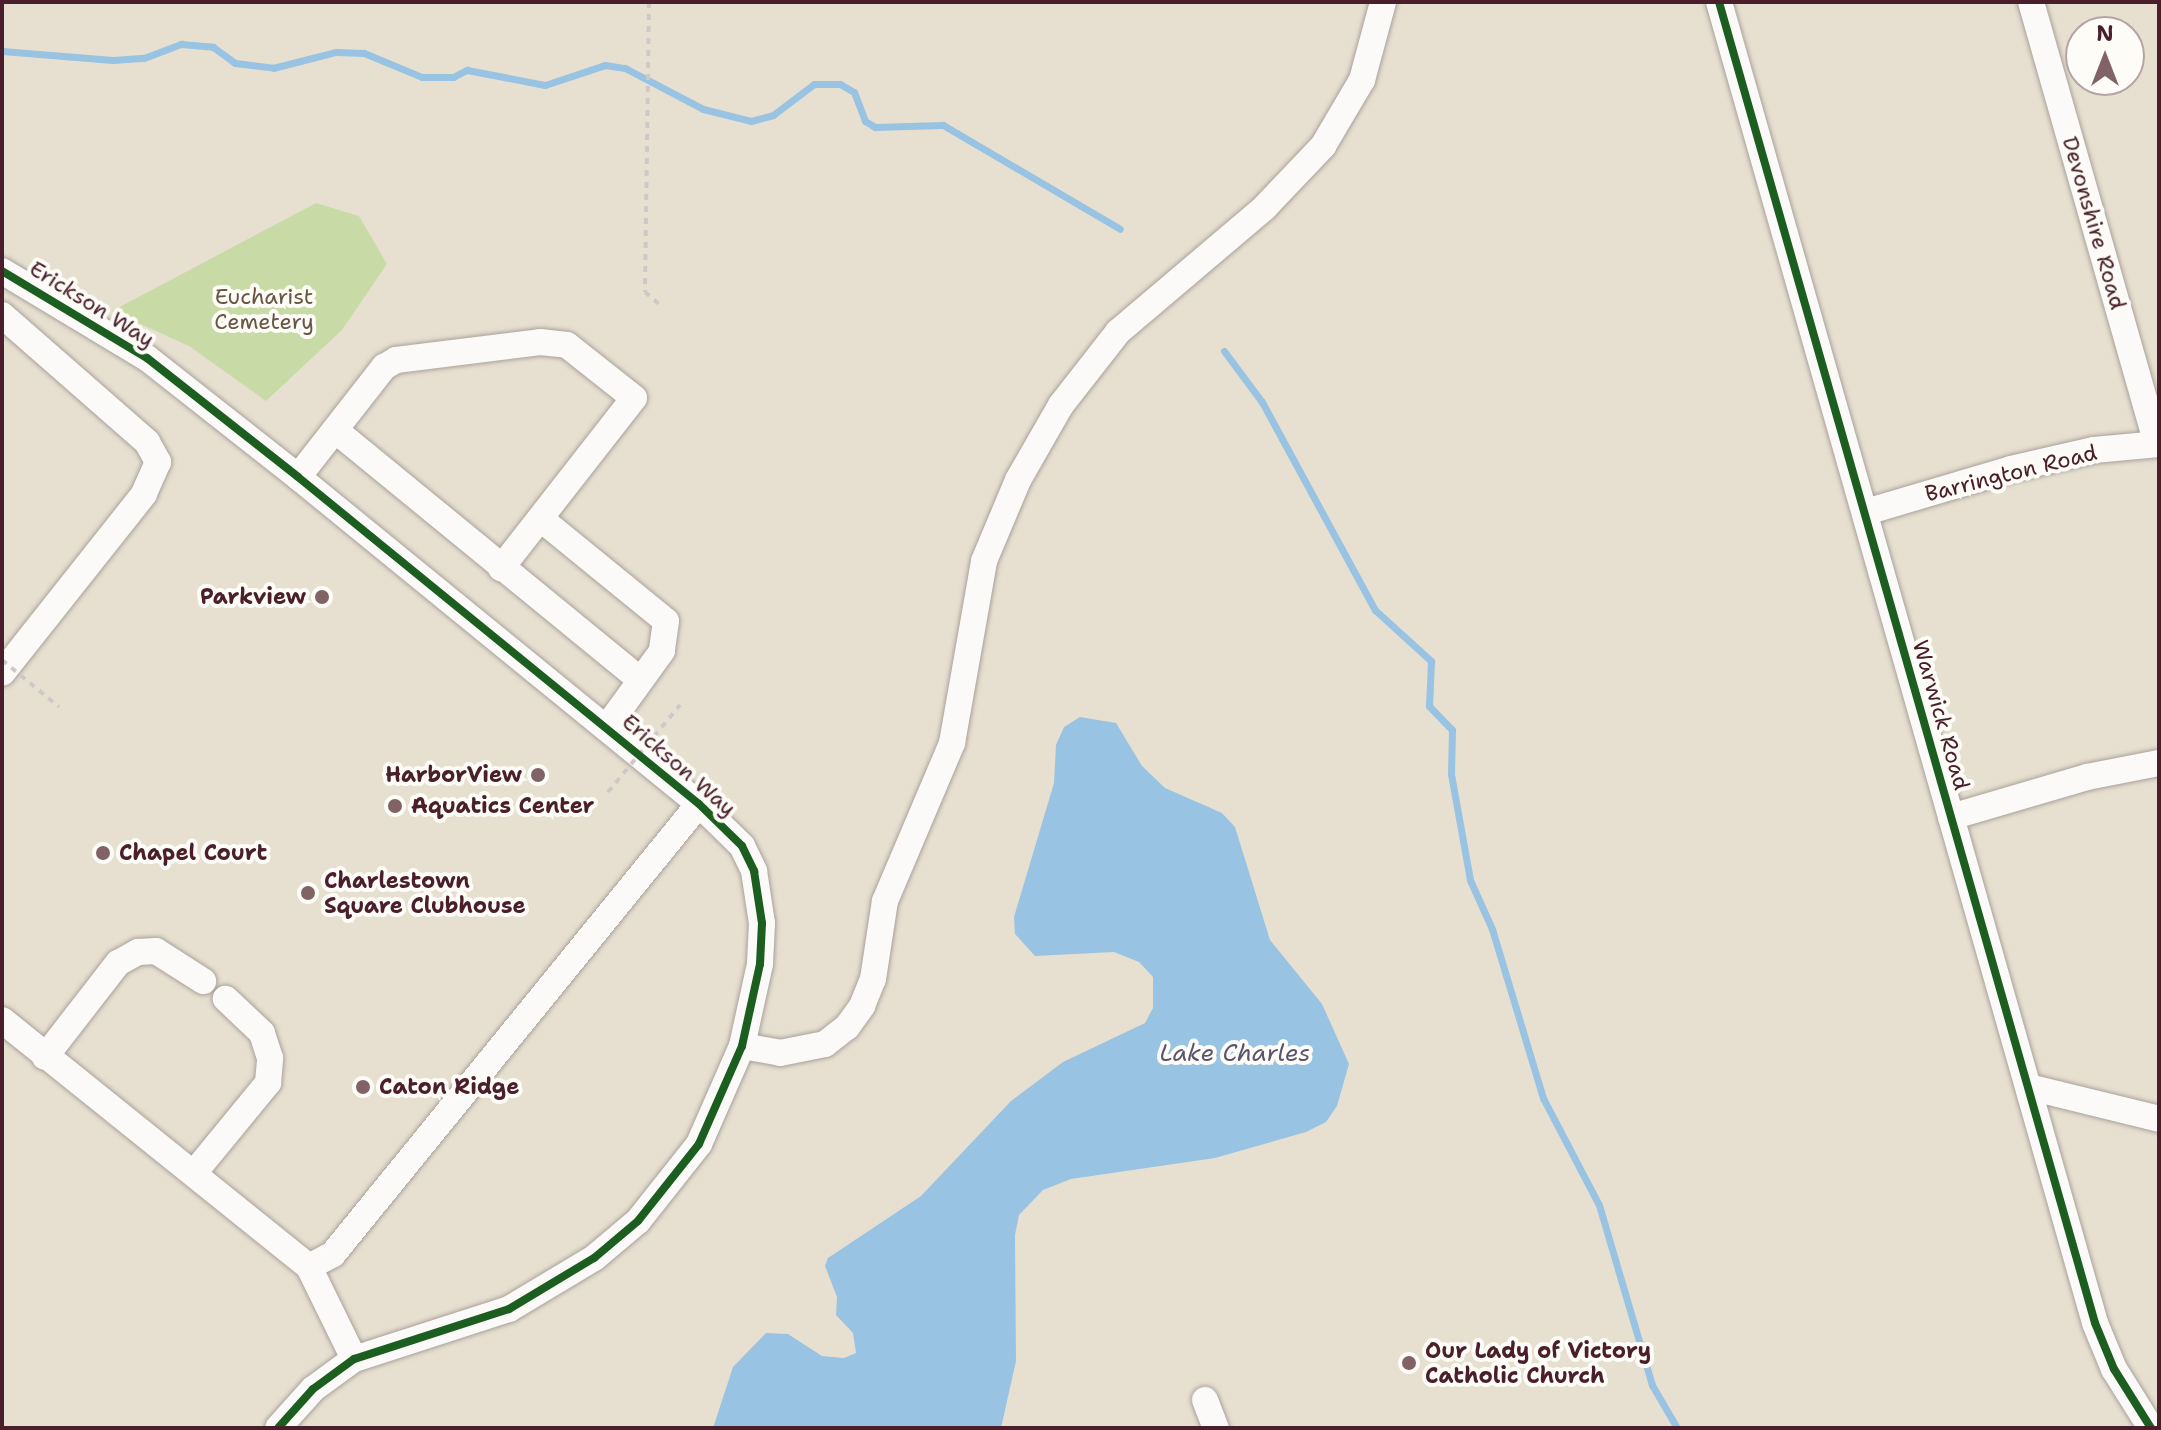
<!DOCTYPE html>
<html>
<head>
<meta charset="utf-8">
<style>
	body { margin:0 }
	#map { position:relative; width:2161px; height:1430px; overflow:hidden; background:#e7e0d1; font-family:"Shantell Sans",sans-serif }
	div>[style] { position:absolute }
	.green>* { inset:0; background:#c8dba6 }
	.water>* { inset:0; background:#99c3e2 }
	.stream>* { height:7px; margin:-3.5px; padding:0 3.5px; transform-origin:3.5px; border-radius:3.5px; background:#99c3e2 }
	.path>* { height:4px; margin-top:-2px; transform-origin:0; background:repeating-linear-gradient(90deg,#cec9c7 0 6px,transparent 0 12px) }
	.roads { filter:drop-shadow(0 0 2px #aaa19a) drop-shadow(0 0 2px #aaa19a) }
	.minor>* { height:26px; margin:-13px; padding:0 13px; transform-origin:13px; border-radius:13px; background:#fbfaf8 }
	.path-bridge>* { height:4px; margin-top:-2px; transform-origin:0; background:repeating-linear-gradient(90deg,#cec9c7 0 6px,transparent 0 12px) }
	.cycleway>* { height:8px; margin:-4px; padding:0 4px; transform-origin:4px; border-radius:4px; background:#1b5e20 }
	.dots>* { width:22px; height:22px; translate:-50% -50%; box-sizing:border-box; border:4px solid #fdfcf7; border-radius:50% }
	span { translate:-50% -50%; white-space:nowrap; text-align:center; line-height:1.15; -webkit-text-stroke:8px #fdfcf7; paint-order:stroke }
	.street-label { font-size:22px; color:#4a1f2b }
	.park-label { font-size:22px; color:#685645 }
	.poi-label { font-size:22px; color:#4a1f2b; font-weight:700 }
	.right { translate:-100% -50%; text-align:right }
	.left { translate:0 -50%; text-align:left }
	.water-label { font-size:24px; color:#5a546e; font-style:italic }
	.frame { position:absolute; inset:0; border:4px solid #4a1f2b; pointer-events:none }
	.north { position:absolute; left:2065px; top:16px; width:80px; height:80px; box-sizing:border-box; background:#fdfcf7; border:2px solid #b5a4a5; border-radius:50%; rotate:0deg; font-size:22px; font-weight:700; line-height:32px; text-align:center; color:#4a1f2b }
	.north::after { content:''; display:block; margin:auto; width:28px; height:36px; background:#816365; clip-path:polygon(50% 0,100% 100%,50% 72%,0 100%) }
</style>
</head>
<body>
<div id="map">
	<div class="green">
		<i style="clip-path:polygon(316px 203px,359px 216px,387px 264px,342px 330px,266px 401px,189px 346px,112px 311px)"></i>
	</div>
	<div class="water">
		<i style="clip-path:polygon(1080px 717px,1116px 723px,1142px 766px,1165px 788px,1222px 813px,1235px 827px,1270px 940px,1322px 1004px,1349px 1064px,1337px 1106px,1326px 1122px,1306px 1132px,1215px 1158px,1071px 1179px,1043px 1190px,1019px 1215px,1015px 1235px,1016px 1361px,1001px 1428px,713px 1428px,733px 1367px,766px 1333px,788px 1334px,822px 1356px,844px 1358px,856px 1353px,853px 1333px,836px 1315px,837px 1297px,825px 1266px,828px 1258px,921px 1196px,1011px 1101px,1063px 1062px,1145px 1023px,1153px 1008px,1153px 977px,1139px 962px,1114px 952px,1035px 956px,1015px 934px,1014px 917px,1054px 783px,1056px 745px,1064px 727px)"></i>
	</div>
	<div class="stream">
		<i style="left:2px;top:51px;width:111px;rotate:4.6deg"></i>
		<i style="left:113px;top:60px;width:31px;rotate:-4deg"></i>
		<i style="left:144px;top:58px;width:40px;rotate:-21deg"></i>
		<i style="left:181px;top:44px;width:32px;rotate:5deg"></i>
		<i style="left:213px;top:47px;width:27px;rotate:36deg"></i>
		<i style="left:235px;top:63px;width:38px;rotate:7deg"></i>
		<i style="left:273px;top:68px;width:65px;rotate:-14.3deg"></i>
		<i style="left:336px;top:52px;width:28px;rotate:2deg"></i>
		<i style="left:364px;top:53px;width:63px;rotate:22.5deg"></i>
		<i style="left:422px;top:77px;width:31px"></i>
		<i style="left:453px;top:77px;width:16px;rotate:-27deg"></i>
		<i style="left:467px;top:70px;width:79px;rotate:10.9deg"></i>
		<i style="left:545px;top:85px;width:63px;rotate:-18.4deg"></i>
		<i style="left:605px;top:65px;width:20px;rotate:9deg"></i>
		<i style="left:625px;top:68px;width:88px;rotate:27.7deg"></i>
		<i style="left:703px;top:109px;width:49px;rotate:14deg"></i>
		<i style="left:751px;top:121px;width:23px;rotate:-15deg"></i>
		<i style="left:773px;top:115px;width:51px;rotate:-37.1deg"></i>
		<i style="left:814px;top:84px;width:26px"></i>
		<i style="left:840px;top:84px;width:16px;rotate:30deg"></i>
		<i style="left:854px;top:92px;width:31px;rotate:69deg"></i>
		<i style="left:865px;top:121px;width:12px;rotate:31deg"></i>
		<i style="left:875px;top:127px;width:68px;rotate:-1.7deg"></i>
		<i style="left:943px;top:125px;width:205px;rotate:30.4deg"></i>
		<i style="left:1224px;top:351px;width:64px;rotate:53.3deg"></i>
		<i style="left:1262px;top:402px;width:237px;rotate:61.5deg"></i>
		<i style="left:1375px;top:610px;width:76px;rotate:42.3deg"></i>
		<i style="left:1431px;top:661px;width:45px;rotate:92.5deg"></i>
		<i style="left:1429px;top:706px;width:33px;rotate:46deg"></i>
		<i style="left:1452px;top:730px;width:44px;rotate:91.3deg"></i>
		<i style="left:1451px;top:774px;width:108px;rotate:79.8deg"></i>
		<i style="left:1470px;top:880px;width:54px;rotate:65.8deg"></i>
		<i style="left:1492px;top:929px;width:177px;rotate:73.2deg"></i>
		<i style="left:1543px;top:1098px;width:121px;rotate:62.4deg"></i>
		<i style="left:1599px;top:1205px;width:188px;rotate:73.6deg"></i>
		<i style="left:1652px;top:1385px;width:50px;rotate:59.8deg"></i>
	</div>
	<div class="path">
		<i style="left:649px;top:2px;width:290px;rotate:90.8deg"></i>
		<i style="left:645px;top:292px;width:18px;rotate:41deg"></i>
	</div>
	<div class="roads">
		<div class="minor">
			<i style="left:1719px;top:2px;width:1373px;rotate:74.11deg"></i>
			<i style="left:2095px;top:1323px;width:50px;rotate:67.6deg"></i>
			<i style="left:2114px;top:1369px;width:70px;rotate:57.9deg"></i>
			<i style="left:2031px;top:2px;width:459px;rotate:74.1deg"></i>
			<i style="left:2px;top:271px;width:169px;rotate:31deg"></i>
			<i style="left:147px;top:358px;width:192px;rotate:38.2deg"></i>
			<i style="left:298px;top:477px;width:517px;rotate:39.2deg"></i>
			<i style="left:699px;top:804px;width:60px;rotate:44.3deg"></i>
			<i style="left:742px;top:846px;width:28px;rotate:64deg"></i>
			<i style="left:754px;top:871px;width:53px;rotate:81.3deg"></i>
			<i style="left:762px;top:923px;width:41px;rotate:92.8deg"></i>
			<i style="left:760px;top:964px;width:84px;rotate:102.4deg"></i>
			<i style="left:742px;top:1046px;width:107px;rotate:113.7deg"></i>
			<i style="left:699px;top:1144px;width:98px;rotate:128.4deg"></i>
			<i style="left:638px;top:1221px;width:57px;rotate:139.9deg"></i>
			<i style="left:594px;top:1258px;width:99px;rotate:149deg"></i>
			<i style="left:509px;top:1309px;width:163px;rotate:162.1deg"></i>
			<i style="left:354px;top:1359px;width:51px;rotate:143.8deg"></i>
			<i style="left:313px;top:1389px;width:52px;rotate:131.9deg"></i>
			<i style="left:2px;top:315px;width:193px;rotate:41.2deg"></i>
			<i style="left:147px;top:442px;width:23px;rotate:61deg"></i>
			<i style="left:158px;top:462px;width:35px;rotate:114deg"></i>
			<i style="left:144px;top:494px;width:228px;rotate:128.4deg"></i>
			<i style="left:335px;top:430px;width:392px;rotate:39.3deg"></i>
			<i style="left:298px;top:477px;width:140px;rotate:-52deg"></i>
			<i style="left:384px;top:367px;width:14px;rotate:-30deg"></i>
			<i style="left:396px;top:360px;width:145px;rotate:-7.1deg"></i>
			<i style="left:540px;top:342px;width:27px;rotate:6deg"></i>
			<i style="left:567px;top:345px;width:85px;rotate:38.3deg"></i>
			<i style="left:634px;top:398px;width:216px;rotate:128deg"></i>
			<i style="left:1866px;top:512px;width:151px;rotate:-16.5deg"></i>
			<i style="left:2011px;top:469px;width:85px;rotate:-12.9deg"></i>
			<i style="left:2094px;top:450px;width:65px;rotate:-5.3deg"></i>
			<i style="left:541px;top:519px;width:161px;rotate:39.2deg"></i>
			<i style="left:666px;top:621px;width:30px;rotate:98deg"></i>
			<i style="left:662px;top:651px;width:94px;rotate:125.9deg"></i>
			<i style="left:1951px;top:817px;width:142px;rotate:-16.4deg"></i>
			<i style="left:2087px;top:777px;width:73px;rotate:-11deg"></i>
			<i style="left:2px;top:1020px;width:394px;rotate:38.8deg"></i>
			<i style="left:309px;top:1267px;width:102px;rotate:63.9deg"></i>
			<i style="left:742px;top:1046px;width:39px;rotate:10deg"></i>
			<i style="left:780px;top:1053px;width:46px;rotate:-11.3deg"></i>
			<i style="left:825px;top:1044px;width:28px;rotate:-38deg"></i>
			<i style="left:847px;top:1027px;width:26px;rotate:-54deg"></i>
			<i style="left:862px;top:1006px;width:29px;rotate:-68deg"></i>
			<i style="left:873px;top:979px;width:79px;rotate:-81.3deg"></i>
			<i style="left:885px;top:901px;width:172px;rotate:-67deg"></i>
			<i style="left:952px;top:743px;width:185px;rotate:-80deg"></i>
			<i style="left:984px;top:561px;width:88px;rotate:-67.2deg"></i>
			<i style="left:1018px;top:480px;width:86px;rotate:-60.2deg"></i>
			<i style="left:1061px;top:405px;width:93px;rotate:-52deg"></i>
			<i style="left:1118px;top:332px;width:192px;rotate:-40.3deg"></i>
			<i style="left:1264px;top:208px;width:86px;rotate:-46.4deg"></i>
			<i style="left:1323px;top:146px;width:77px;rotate:-59.4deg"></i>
			<i style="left:1362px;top:80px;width:81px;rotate:-74.9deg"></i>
			<i style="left:45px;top:1057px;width:119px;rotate:-52.2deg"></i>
			<i style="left:118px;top:963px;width:23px;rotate:-29deg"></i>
			<i style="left:138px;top:952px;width:18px;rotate:-3deg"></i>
			<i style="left:156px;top:951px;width:56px;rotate:32.6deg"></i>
			<i style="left:2029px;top:1087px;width:134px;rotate:13.8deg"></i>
			<i style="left:194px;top:1173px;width:117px;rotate:-50.6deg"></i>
			<i style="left:268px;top:1083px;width:25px;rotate:-85deg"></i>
			<i style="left:270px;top:1058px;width:26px;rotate:-108deg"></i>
			<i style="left:262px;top:1033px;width:50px;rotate:-136.6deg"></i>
			<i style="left:309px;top:1267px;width:27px;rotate:-28deg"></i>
			<i style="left:333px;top:1254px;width:580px;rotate:-50.88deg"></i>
			<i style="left:1205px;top:1400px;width:30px;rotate:69deg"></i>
		</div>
	</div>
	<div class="path-bridge">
		<i style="left:2px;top:660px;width:74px;rotate:39.5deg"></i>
		<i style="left:608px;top:792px;width:113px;rotate:-50.4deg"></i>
	</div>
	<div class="cycleway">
		<i style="left:1719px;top:2px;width:1373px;rotate:74.11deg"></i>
		<i style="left:2095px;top:1323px;width:50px;rotate:67.6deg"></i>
		<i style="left:2114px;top:1369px;width:70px;rotate:57.9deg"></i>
		<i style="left:2px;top:271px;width:169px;rotate:31deg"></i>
		<i style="left:147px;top:358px;width:192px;rotate:38.2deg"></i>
		<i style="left:298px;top:477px;width:517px;rotate:39.2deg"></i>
		<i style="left:699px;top:804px;width:60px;rotate:44.3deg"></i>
		<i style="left:742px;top:846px;width:28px;rotate:64deg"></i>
		<i style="left:754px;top:871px;width:53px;rotate:81.3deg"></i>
		<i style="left:762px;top:923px;width:41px;rotate:92.8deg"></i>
		<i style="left:760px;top:964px;width:84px;rotate:102.4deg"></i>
		<i style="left:742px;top:1046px;width:107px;rotate:113.7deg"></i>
		<i style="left:699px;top:1144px;width:98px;rotate:128.4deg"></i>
		<i style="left:638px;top:1221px;width:57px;rotate:139.9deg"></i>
		<i style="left:594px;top:1258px;width:99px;rotate:149deg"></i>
		<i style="left:509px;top:1309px;width:163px;rotate:162.1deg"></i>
		<i style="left:354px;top:1359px;width:51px;rotate:143.8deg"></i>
		<i style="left:313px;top:1389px;width:52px;rotate:131.9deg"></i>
	</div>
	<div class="dots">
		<i style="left:322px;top:597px;background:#816365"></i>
		<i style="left:538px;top:775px;background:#816365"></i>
		<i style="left:395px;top:806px;background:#816365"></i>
		<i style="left:103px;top:853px;background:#816365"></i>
		<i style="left:308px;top:893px;background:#816365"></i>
		<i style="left:363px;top:1087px;background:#816365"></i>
		<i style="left:1409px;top:1363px;background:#816365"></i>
	</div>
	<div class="street-label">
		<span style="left:2094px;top:223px;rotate:74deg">Devonshire Road</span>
		<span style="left:92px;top:304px;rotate:32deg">Erickson Way</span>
		<span style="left:2011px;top:473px;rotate:-14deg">Barrington Road</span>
		<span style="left:1941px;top:715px;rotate:74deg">Warwick Road</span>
		<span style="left:679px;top:765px;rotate:41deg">Erickson Way</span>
	</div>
	<div class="park-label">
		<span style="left:264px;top:309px">Eucharist<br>Cemetery</span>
	</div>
	<div class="poi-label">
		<span class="right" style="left:306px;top:597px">Parkview</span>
		<span class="right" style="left:522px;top:775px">HarborView</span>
		<span class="left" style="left:411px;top:806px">Aquatics Center</span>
		<span class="left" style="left:119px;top:853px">Chapel Court</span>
		<span class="left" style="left:324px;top:893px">Charlestown<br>Square Clubhouse</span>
		<span class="left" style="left:379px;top:1087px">Caton Ridge</span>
		<span class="left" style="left:1425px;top:1363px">Our Lady of Victory<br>Catholic Church</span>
	</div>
	<div class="water-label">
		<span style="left:1235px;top:1054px">Lake Charles</span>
	</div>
	<div class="frame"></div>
	<div class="north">N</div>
</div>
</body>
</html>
